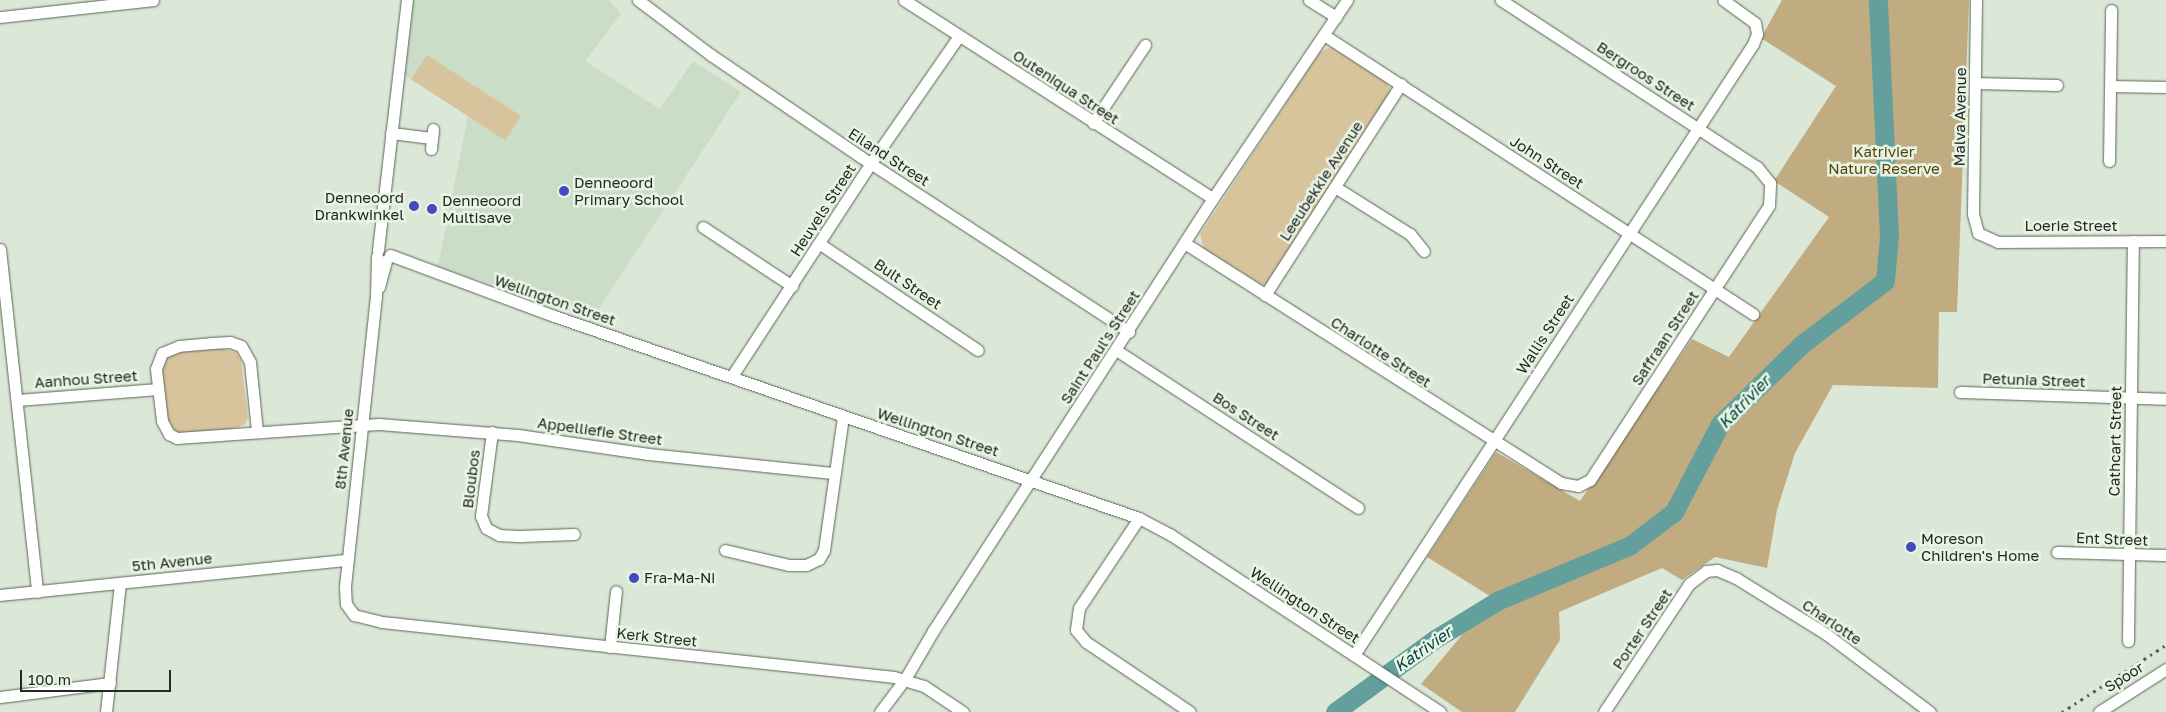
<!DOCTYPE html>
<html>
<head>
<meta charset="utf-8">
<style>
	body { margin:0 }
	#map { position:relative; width:2166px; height:712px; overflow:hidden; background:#dbe8d8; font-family:"Golos Text",sans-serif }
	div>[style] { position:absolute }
	.built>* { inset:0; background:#cbdcc7 }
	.green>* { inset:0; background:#d7c49d; transform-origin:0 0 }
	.forest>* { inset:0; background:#c1ac81 }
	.river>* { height:19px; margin:-9.5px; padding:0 9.5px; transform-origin:9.5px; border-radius:9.5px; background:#629f9d }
	.roads { filter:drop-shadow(0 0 1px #596456) drop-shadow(0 0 1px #596456) }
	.minor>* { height:11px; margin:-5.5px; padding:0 5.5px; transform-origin:5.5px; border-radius:5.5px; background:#fff }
	.rail>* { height:3px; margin-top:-1.5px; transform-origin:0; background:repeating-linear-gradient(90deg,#515850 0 2.5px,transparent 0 7.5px) }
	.dots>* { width:14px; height:14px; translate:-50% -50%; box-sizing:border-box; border:2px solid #e8f5e5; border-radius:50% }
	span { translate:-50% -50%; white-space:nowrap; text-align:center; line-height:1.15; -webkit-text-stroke:5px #e8f5e5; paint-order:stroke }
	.street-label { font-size:15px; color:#232822 }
	.park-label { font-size:15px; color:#58420b }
	.poi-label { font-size:15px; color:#232822 }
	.left { translate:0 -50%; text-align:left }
	.right { translate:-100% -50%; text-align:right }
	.water-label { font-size:16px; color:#044140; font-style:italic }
	.scale { position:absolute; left:20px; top:670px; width:151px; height:22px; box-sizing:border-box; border:2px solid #232822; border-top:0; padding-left:6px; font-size:15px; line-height:18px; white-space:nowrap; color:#232822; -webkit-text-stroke:4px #e8f5e5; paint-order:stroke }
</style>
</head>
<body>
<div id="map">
	<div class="built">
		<i style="clip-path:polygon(412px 0,609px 0,621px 14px,585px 61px,660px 109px,693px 61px,741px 92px,592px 319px,438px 266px,468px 116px,404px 75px)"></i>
	</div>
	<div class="green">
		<i style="clip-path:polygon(1330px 47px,1386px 81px,1391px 91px,1266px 284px,1261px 284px,1204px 249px,1200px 234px,1319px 53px)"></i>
		<i style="left:427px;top:55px;width:112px;height:29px;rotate:33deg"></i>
		<i style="clip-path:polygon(218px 348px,236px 352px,241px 360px,248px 417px,245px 424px,231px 430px,180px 434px,168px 428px,160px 369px,166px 354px)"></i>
	</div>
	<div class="forest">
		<i style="clip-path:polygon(1782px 0,1969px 0,1957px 312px,1939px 312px,1938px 388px,1833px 385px,1795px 453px,1777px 510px,1767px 568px,1715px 557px,1682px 580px,1662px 568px,1559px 612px,1560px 640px,1515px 712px,1462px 712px,1421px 684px,1493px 598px,1427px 557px,1496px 452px,1580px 501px,1692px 339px,1729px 357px,1829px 217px,1774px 181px,1836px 86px,1761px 38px)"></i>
	</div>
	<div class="river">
		<i style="left:1335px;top:712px;width:124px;rotate:-36.1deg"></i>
		<i style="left:1435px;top:639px;width:75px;rotate:-31.4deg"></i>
		<i style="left:1499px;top:600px;width:141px;rotate:-22.6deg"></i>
		<i style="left:1629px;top:546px;width:56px;rotate:-37.1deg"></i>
		<i style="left:1674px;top:512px;width:99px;rotate:-62.4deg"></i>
		<i style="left:1720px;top:424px;width:115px;rotate:-44.3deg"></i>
		<i style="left:1802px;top:344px;width:104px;rotate:-37.2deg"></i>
		<i style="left:1885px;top:281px;width:45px;rotate:-84.9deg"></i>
		<i style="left:1889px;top:236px;width:236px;rotate:-92.7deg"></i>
	</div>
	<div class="roads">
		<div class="minor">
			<i style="left:638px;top:0;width:91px;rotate:37deg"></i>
			<i style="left:711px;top:55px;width:181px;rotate:34.2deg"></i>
			<i style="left:861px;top:157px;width:320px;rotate:33.1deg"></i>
			<i style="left:904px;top:0;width:367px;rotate:32.7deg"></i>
			<i style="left:1309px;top:0;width:32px;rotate:32deg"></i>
			<i style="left:1976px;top:0;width:214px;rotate:90.8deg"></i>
			<i style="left:1973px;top:214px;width:20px;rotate:75deg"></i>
			<i style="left:1978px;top:233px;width:22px;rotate:24deg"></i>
			<i style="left:1998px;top:242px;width:168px;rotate:-0.3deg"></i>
			<i style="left:0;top:17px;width:154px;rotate:-6.3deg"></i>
			<i style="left:1324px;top:35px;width:512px;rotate:33.04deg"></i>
			<i style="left:1975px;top:83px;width:82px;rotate:1.4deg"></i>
			<i style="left:2111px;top:86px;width:55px;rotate:1deg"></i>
			<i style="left:1093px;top:123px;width:94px;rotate:-56.3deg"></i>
			<i style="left:391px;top:133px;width:41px;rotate:7deg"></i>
			<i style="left:431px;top:149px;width:20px;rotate:-84deg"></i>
			<i style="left:2109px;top:161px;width:151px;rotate:-89.2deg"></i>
			<i style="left:1335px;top:187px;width:89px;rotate:32.1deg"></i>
			<i style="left:1410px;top:234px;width:22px;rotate:51deg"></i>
			<i style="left:703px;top:227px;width:107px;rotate:33.5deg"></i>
			<i style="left:820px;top:244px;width:190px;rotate:33.9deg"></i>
			<i style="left:1186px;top:244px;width:445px;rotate:32.5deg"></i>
			<i style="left:1561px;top:483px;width:17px;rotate:10deg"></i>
			<i style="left:1578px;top:486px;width:13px;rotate:-27deg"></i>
			<i style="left:1590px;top:480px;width:328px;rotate:-56.9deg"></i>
			<i style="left:1769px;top:205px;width:22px;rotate:-87deg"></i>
			<i style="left:1770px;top:183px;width:21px;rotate:-129deg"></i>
			<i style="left:1757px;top:167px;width:306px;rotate:-146.9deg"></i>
			<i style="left:0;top:249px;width:345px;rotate:83.8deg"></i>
			<i style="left:378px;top:250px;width:252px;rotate:-83.4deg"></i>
			<i style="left:390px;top:255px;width:175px;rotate:20.4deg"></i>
			<i style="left:554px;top:316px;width:619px;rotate:19.05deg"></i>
			<i style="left:1139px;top:518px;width:36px;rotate:28deg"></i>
			<i style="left:1171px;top:535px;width:322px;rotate:33.3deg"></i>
			<i style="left:377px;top:256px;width:40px;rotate:91.4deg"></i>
			<i style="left:376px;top:296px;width:293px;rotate:96.1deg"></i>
			<i style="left:345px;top:587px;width:17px;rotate:87deg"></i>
			<i style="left:346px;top:604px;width:14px;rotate:54deg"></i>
			<i style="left:354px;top:615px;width:29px;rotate:14deg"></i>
			<i style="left:382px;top:622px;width:515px;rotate:6.13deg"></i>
			<i style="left:894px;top:677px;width:31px;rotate:17deg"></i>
			<i style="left:924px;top:686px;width:47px;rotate:33.7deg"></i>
			<i style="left:379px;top:287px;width:28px;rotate:-75deg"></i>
			<i style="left:1265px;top:295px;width:251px;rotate:-57.2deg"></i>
			<i style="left:1116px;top:350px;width:289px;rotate:33.1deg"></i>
			<i style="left:732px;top:376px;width:253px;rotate:-56.9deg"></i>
			<i style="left:870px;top:164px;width:156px;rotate:-55.2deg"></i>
			<i style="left:1960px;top:392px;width:206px;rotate:1.9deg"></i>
			<i style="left:17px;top:400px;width:139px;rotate:-4.5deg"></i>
			<i style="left:257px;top:431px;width:69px;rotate:-95.8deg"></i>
			<i style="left:250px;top:362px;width:18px;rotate:-119deg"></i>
			<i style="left:241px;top:346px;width:12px;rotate:-160deg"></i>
			<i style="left:230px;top:342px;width:18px;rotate:177deg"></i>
			<i style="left:212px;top:343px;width:33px;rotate:175deg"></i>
			<i style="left:179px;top:346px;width:18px;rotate:158deg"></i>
			<i style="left:162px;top:353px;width:17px;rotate:111deg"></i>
			<i style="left:156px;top:369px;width:52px;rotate:83.4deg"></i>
			<i style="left:162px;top:421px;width:15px;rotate:62deg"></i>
			<i style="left:169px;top:434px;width:9px;rotate:27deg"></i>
			<i style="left:177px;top:438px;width:202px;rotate:-4deg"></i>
			<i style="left:379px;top:424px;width:139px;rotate:4.5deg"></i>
			<i style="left:518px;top:435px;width:132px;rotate:8.3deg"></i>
			<i style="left:649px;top:454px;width:186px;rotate:5.9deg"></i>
			<i style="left:492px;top:432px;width:85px;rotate:97.5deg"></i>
			<i style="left:481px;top:516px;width:13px;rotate:67deg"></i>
			<i style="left:486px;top:528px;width:15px;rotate:28deg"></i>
			<i style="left:499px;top:535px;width:22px;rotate:3deg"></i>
			<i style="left:521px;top:536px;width:53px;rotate:-2.2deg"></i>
			<i style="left:1139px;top:518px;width:108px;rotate:123.7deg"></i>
			<i style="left:1079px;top:608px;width:22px;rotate:98deg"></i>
			<i style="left:1076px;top:630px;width:16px;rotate:50deg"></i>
			<i style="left:1086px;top:642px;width:125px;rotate:33.9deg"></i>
			<i style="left:725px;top:550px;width:66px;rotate:13.2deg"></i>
			<i style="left:789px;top:565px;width:17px"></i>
			<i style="left:806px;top:565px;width:14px;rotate:-25deg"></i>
			<i style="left:819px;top:559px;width:10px;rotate:-61deg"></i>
			<i style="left:824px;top:550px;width:135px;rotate:-81.9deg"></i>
			<i style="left:2057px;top:552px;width:109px;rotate:1.6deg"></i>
			<i style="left:0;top:595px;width:349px;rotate:-5.8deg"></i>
			<i style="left:2128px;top:641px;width:400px;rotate:-89.3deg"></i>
			<i style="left:610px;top:647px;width:56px;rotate:-83.9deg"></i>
			<i style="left:1354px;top:655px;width:730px;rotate:-56.85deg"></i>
			<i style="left:1753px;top:44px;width:11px;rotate:-68deg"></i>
			<i style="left:1757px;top:34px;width:11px;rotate:-100deg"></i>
			<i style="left:1755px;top:23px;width:39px;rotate:-144deg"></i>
			<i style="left:0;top:697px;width:111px;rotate:-7.3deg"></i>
			<i style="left:106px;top:712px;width:130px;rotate:-83.8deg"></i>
			<i style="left:880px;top:712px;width:41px;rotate:-52.9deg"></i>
			<i style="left:905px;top:679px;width:56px;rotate:-59.7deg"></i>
			<i style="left:933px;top:631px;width:516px;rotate:-57.11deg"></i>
			<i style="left:1213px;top:198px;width:239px;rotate:-55.9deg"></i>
			<i style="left:1604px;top:712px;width:154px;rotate:-56.4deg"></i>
			<i style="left:1689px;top:584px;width:21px;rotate:-37deg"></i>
			<i style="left:1706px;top:571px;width:11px;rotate:-5deg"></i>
			<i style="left:1717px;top:570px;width:21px;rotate:23deg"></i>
			<i style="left:1736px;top:578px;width:106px;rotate:31.9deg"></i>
			<i style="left:1826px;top:634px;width:130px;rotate:36.9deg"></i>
			<i style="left:2099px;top:712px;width:80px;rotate:-32.7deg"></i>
		</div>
	</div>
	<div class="rail">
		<i style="left:2062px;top:712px;width:124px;rotate:-32.8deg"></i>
	</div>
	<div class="dots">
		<i style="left:564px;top:191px;background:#4349be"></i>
		<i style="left:414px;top:206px;background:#4349be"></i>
		<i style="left:432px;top:209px;background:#4349be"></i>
		<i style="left:1911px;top:547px;background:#4349be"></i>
		<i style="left:634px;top:578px;background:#4349be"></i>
	</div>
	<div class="street-label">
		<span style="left:1646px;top:76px;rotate:33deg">Bergroos Street</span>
		<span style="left:1066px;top:87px;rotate:33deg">Outeniqua Street</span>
		<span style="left:1960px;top:117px;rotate:-89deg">Malva Avenue</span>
		<span style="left:889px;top:157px;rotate:33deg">Eiland Street</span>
		<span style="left:1547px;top:162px;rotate:33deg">John Street</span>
		<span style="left:1321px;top:181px;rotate:-57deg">Leeubekkie Avenue</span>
		<span style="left:823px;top:210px;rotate:-57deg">Heuvels Street</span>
		<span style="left:2071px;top:226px">Loerie Street</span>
		<span style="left:908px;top:284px;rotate:34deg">Bult Street</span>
		<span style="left:555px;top:300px;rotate:19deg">Wellington Street</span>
		<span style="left:1545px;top:334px;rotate:-57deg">Wallis Street</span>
		<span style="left:1665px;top:338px;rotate:-57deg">Saffraan Street</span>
		<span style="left:1100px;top:347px;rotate:-57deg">Saint Paul's Street</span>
		<span style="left:1381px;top:352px;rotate:33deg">Charlotte Street</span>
		<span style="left:86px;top:379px;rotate:-4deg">Aanhou Street</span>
		<span style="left:2034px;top:380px;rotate:2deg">Petunia Street</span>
		<span style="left:1246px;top:416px;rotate:33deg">Bos Street</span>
		<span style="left:600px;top:431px;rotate:8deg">Appelliefie Street</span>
		<span style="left:938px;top:432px;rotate:18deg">Wellington Street</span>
		<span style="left:2115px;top:441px;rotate:-89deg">Cathcart Street</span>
		<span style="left:344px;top:449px;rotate:-84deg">8th Avenue</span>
		<span style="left:471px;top:479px;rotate:-83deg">Bloubos</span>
		<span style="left:2112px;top:539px;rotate:2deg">Ent Street</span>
		<span style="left:172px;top:562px;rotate:-6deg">5th Avenue</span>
		<span style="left:1305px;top:605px;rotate:33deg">Wellington Street</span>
		<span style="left:1832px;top:622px;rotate:34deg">Charlotte</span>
		<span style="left:1642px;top:629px;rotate:-56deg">Porter Street</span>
		<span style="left:657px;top:637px;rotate:6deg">Kerk Street</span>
		<span style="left:2124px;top:677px;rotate:-32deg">Spoor</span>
	</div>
	<div class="park-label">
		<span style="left:1884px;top:160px">Katrivier<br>Nature Reserve</span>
	</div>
	<div class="poi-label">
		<span class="left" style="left:574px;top:191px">Denneoord<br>Primary School</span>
		<span class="right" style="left:404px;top:206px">Denneoord<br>Drankwinkel</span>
		<span class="left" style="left:442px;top:209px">Denneoord<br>Multisave</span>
		<span class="left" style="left:1921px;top:547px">Moreson<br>Children's Home</span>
		<span class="left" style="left:644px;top:578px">Fra-Ma-Ni</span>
	</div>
	<div class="water-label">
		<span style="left:1744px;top:402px;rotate:-46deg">Katrivier</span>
		<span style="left:1423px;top:649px;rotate:-35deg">Katrivier</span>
	</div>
	<div class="scale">100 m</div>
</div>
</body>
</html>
